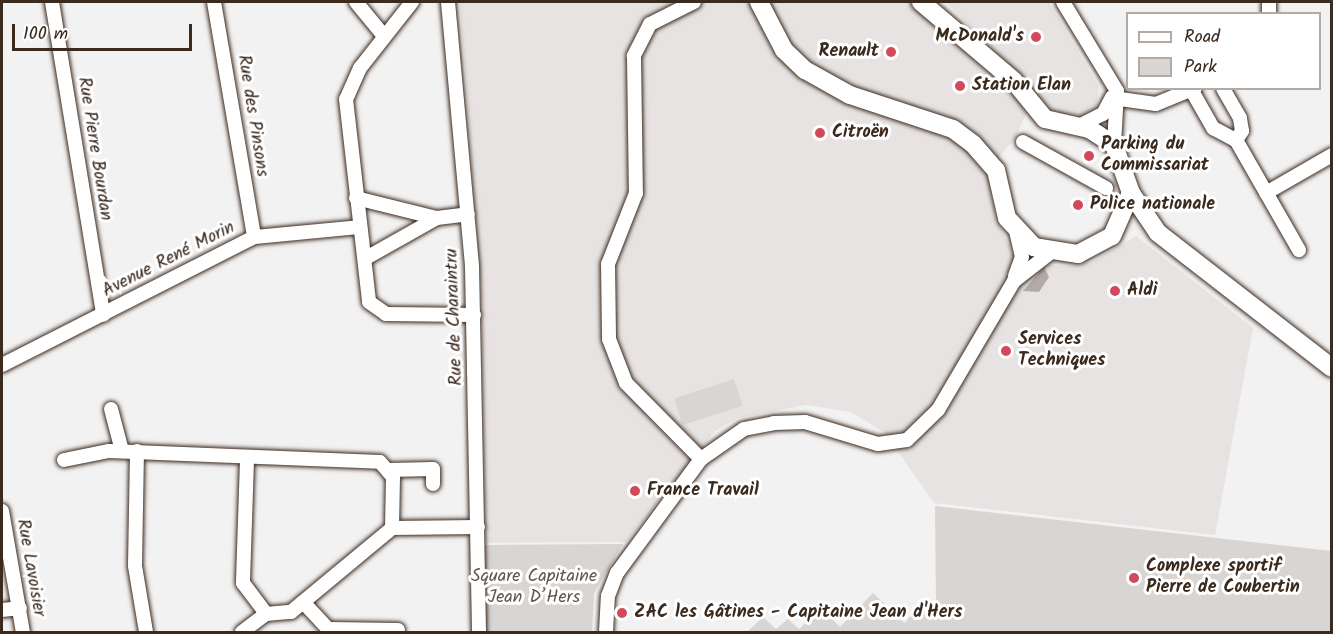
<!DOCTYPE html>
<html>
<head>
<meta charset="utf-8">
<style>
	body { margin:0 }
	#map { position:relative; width:1333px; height:634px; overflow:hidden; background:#f3f2f2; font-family:Kalam,sans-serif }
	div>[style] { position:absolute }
	.built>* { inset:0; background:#e6e3e2 }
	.green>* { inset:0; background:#d8d5d2; transform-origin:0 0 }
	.water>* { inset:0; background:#b2aba7 }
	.roads { filter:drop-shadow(0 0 2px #3b2a1e) drop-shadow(0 0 2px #3b2a1e) }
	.street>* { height:14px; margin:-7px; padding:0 7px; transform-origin:7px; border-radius:7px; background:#fff }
	.secondary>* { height:18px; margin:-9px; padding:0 9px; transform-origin:9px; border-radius:9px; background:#fff }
	.dots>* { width:16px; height:16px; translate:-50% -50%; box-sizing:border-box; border:3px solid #fff; border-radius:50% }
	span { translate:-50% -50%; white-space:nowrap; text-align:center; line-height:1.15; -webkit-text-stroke:6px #fff; paint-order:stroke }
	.poi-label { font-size:18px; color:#3b2a1e; font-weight:700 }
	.right { translate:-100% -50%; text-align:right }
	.left { translate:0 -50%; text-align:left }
	.street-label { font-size:18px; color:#3b2a1e }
	.park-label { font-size:18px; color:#62554b }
	.frame { position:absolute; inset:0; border:3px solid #3b2a1e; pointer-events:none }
	.legend { position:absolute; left:1126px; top:12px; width:195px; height:78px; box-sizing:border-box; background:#fff; border:2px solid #b1aaa5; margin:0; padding:8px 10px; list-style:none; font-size:18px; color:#3b2a1e }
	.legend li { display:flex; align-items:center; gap:12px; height:30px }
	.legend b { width:30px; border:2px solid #b1aaa5 }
	.scale { position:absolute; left:12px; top:24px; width:180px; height:27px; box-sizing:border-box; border:3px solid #3b2a1e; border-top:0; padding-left:8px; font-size:18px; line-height:21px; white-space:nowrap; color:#3b2a1e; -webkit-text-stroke:4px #fff; paint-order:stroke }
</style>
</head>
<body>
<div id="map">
	<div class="built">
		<i style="clip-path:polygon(460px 2px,913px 2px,969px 54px,1012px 85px,1026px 114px,1014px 140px,987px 170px,995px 216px,1013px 254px,1039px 265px,1071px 266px,1092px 262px,1136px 236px,1253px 328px,1215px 535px,934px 503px,885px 433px,851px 412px,806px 405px,738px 418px,715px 431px,626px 542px,486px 543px,482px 300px)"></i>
		<i style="clip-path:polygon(946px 2px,1049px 2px,1099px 87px,1096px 108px,1084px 115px,1054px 113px)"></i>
	</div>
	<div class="green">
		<i style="left:734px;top:379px;width:28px;height:63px;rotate:72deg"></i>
		<i style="clip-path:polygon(935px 506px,1331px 551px,1331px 632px,747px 632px,763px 617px,776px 629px,788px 619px,799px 629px,821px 608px,840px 627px,873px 593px,905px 623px,918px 605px,936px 606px)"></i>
		<i style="clip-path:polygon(623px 544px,594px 593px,592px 632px,484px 632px,484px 545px)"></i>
	</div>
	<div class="water">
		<i style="clip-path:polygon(1044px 267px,1049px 277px,1039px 292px,1023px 291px)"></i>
	</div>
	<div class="roads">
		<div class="street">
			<i style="left:52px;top:2px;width:317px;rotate:80.7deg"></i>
			<i style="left:214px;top:2px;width:238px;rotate:80.3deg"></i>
			<i style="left:356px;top:2px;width:44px;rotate:50.5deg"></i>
			<i style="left:412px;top:2px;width:84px;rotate:128.2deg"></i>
			<i style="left:360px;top:68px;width:34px;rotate:114deg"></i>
			<i style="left:346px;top:99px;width:204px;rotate:83.5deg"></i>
			<i style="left:369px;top:302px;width:21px;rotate:35deg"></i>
			<i style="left:386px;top:314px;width:88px;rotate:0.7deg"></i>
			<i style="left:448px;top:2px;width:265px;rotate:84.8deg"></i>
			<i style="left:472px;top:266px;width:366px;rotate:88.9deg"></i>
			<i style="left:694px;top:2px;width:49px;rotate:153.4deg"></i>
			<i style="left:650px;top:24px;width:36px;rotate:117deg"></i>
			<i style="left:634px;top:56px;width:137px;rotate:89.2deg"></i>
			<i style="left:636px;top:193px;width:76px;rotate:111.5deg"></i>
			<i style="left:608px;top:264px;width:75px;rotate:89.2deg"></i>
			<i style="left:609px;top:339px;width:47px;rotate:68.9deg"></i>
			<i style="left:626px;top:383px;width:107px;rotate:45.4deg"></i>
			<i style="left:701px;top:459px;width:52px;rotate:-34.9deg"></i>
			<i style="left:744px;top:429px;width:31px;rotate:-11deg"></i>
			<i style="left:774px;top:423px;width:31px;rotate:-2deg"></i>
			<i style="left:805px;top:422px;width:76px;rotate:16.8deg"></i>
			<i style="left:878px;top:444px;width:29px;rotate:-8deg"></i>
			<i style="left:907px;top:440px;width:43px;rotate:-44.1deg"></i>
			<i style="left:938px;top:410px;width:150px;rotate:-59.5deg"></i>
			<i style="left:1014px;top:281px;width:46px;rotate:-37.9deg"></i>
			<i style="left:1063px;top:2px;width:104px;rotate:58.8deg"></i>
			<i style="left:1117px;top:91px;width:54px;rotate:93.2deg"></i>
			<i style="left:1269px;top:14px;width:12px;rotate:-90deg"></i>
			<i style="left:1192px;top:91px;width:43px;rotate:60.4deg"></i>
			<i style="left:1213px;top:128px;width:26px;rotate:28deg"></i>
			<i style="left:1236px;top:140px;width:11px;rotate:-56deg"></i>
			<i style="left:1242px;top:131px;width:13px;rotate:-99deg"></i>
			<i style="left:1240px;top:118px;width:34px;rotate:-120deg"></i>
			<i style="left:1120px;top:99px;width:36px;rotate:8deg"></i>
			<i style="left:1156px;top:104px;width:42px;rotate:-22.3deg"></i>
			<i style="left:1079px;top:126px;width:27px;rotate:-27deg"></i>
			<i style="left:1103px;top:114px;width:19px;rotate:-62deg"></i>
			<i style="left:1236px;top:140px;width:127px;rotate:60.2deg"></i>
			<i style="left:1023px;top:142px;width:95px;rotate:29deg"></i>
			<i style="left:1266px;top:193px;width:76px;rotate:-29.9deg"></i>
			<i style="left:356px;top:198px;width:83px;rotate:13.9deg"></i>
			<i style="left:437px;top:218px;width:31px;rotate:-7deg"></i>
			<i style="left:366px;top:258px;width:81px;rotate:-29.4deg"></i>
			<i style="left:1015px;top:276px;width:20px;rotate:-70deg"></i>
			<i style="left:1022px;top:257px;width:27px;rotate:-103deg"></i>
			<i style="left:2px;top:365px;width:283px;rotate:-26.9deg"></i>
			<i style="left:254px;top:237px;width:106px;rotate:-5.4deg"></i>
			<i style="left:111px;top:409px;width:43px;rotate:75.3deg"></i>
			<i style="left:137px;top:451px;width:115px;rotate:91deg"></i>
			<i style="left:135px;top:566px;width:67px;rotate:80.5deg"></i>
			<i style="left:64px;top:460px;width:46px;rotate:-11.3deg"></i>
			<i style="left:109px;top:451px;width:271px;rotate:2.3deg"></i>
			<i style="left:380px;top:462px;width:20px;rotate:49deg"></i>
			<i style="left:393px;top:477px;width:51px;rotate:91.1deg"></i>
			<i style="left:247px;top:460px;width:123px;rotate:91.9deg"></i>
			<i style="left:243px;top:583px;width:39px;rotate:53deg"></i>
			<i style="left:389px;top:470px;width:44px;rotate:-1.3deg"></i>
			<i style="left:433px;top:469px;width:15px;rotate:90deg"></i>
			<i style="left:2px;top:511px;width:123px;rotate:80.2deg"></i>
			<i style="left:303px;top:602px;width:37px;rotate:47deg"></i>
			<i style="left:328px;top:629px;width:70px;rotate:0.8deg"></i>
			<i style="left:2px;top:610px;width:18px;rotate:-6deg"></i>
			<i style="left:242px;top:632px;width:30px;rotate:-37deg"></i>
			<i style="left:266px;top:614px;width:25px;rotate:-5deg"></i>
			<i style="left:291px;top:612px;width:131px;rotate:-39.7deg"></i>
			<i style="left:392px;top:528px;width:86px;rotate:-0.7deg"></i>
			<i style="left:606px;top:632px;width:36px;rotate:-87deg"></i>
			<i style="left:608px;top:596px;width:25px;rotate:-69deg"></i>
			<i style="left:617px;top:573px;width:142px;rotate:-53.6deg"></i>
		</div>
		<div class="secondary">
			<i style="left:759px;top:2px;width:54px;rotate:62.5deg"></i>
			<i style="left:784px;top:50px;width:29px;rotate:44deg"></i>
			<i style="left:805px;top:70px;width:51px;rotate:29.1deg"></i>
			<i style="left:850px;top:95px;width:108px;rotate:18.3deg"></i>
			<i style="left:953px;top:129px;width:25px;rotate:37deg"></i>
			<i style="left:973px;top:144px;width:35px;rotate:49deg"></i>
			<i style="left:996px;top:170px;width:49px;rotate:77.1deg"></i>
			<i style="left:1007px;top:218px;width:40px;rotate:47deg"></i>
			<i style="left:1034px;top:247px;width:45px;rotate:9deg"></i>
			<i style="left:1078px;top:254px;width:38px;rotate:-28deg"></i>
			<i style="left:1112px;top:236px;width:47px;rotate:-66.2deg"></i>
			<i style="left:1131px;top:193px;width:51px;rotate:-109.5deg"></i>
			<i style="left:1114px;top:145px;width:30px;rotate:-147deg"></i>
			<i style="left:1089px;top:129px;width:45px;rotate:-167.2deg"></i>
			<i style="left:1045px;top:119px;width:50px;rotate:-129.4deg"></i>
			<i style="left:1013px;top:80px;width:121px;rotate:-139.7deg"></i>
			<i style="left:1131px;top:193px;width:48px;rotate:56deg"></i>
			<i style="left:1158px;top:233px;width:220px;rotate:37.8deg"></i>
		</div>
	</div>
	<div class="dots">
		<i style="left:1036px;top:37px;background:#d1495b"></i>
		<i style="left:891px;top:52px;background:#d1495b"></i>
		<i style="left:960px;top:86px;background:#d1495b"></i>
		<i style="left:820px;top:133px;background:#d1495b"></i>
		<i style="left:1089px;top:156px;background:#d1495b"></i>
		<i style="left:1078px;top:205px;background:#d1495b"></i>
		<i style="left:1115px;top:291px;background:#d1495b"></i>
		<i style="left:1006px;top:351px;background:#d1495b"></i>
		<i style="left:635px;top:491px;background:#d1495b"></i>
		<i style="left:1134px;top:578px;background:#d1495b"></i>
		<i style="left:622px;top:613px;background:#d1495b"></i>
	</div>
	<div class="poi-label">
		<span class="right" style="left:1024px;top:37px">McDonald's</span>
		<span class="right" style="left:879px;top:52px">Renault</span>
		<span class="left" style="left:972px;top:86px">Station Elan</span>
		<span class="left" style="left:832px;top:133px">Citroën</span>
		<span class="left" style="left:1101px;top:156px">Parking du<br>Commissariat</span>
		<span class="left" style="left:1090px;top:205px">Police nationale</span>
		<span class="left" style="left:1127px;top:291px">Aldi</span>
		<span class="left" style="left:1018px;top:351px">Services<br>Techniques</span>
		<span class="left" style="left:647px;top:491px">France Travail</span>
		<span class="left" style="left:1146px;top:578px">Complexe sportif<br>Pierre de Coubertin</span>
		<span class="left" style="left:634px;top:613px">ZAC les Gâtines - Capitaine Jean d'Hers</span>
	</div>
	<div class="street-label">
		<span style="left:252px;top:116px;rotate:81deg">Rue des Pinsons</span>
		<span style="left:94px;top:149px;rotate:81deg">Rue Pierre Bourdan</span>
		<span style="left:169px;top:260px;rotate:-27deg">Avenue René Morin</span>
		<span style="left:455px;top:317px;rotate:-92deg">Rue de Charaintru</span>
		<span style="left:30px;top:568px;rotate:80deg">Rue Lavoisier</span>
	</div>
	<div class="park-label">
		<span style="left:534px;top:588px">Square Capitaine<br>Jean D’Hers</span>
	</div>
	<div class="frame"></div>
	<ul class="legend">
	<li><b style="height:8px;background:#fff"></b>Road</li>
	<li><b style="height:16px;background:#d8d5d2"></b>Park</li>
	</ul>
	<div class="scale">100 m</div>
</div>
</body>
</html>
